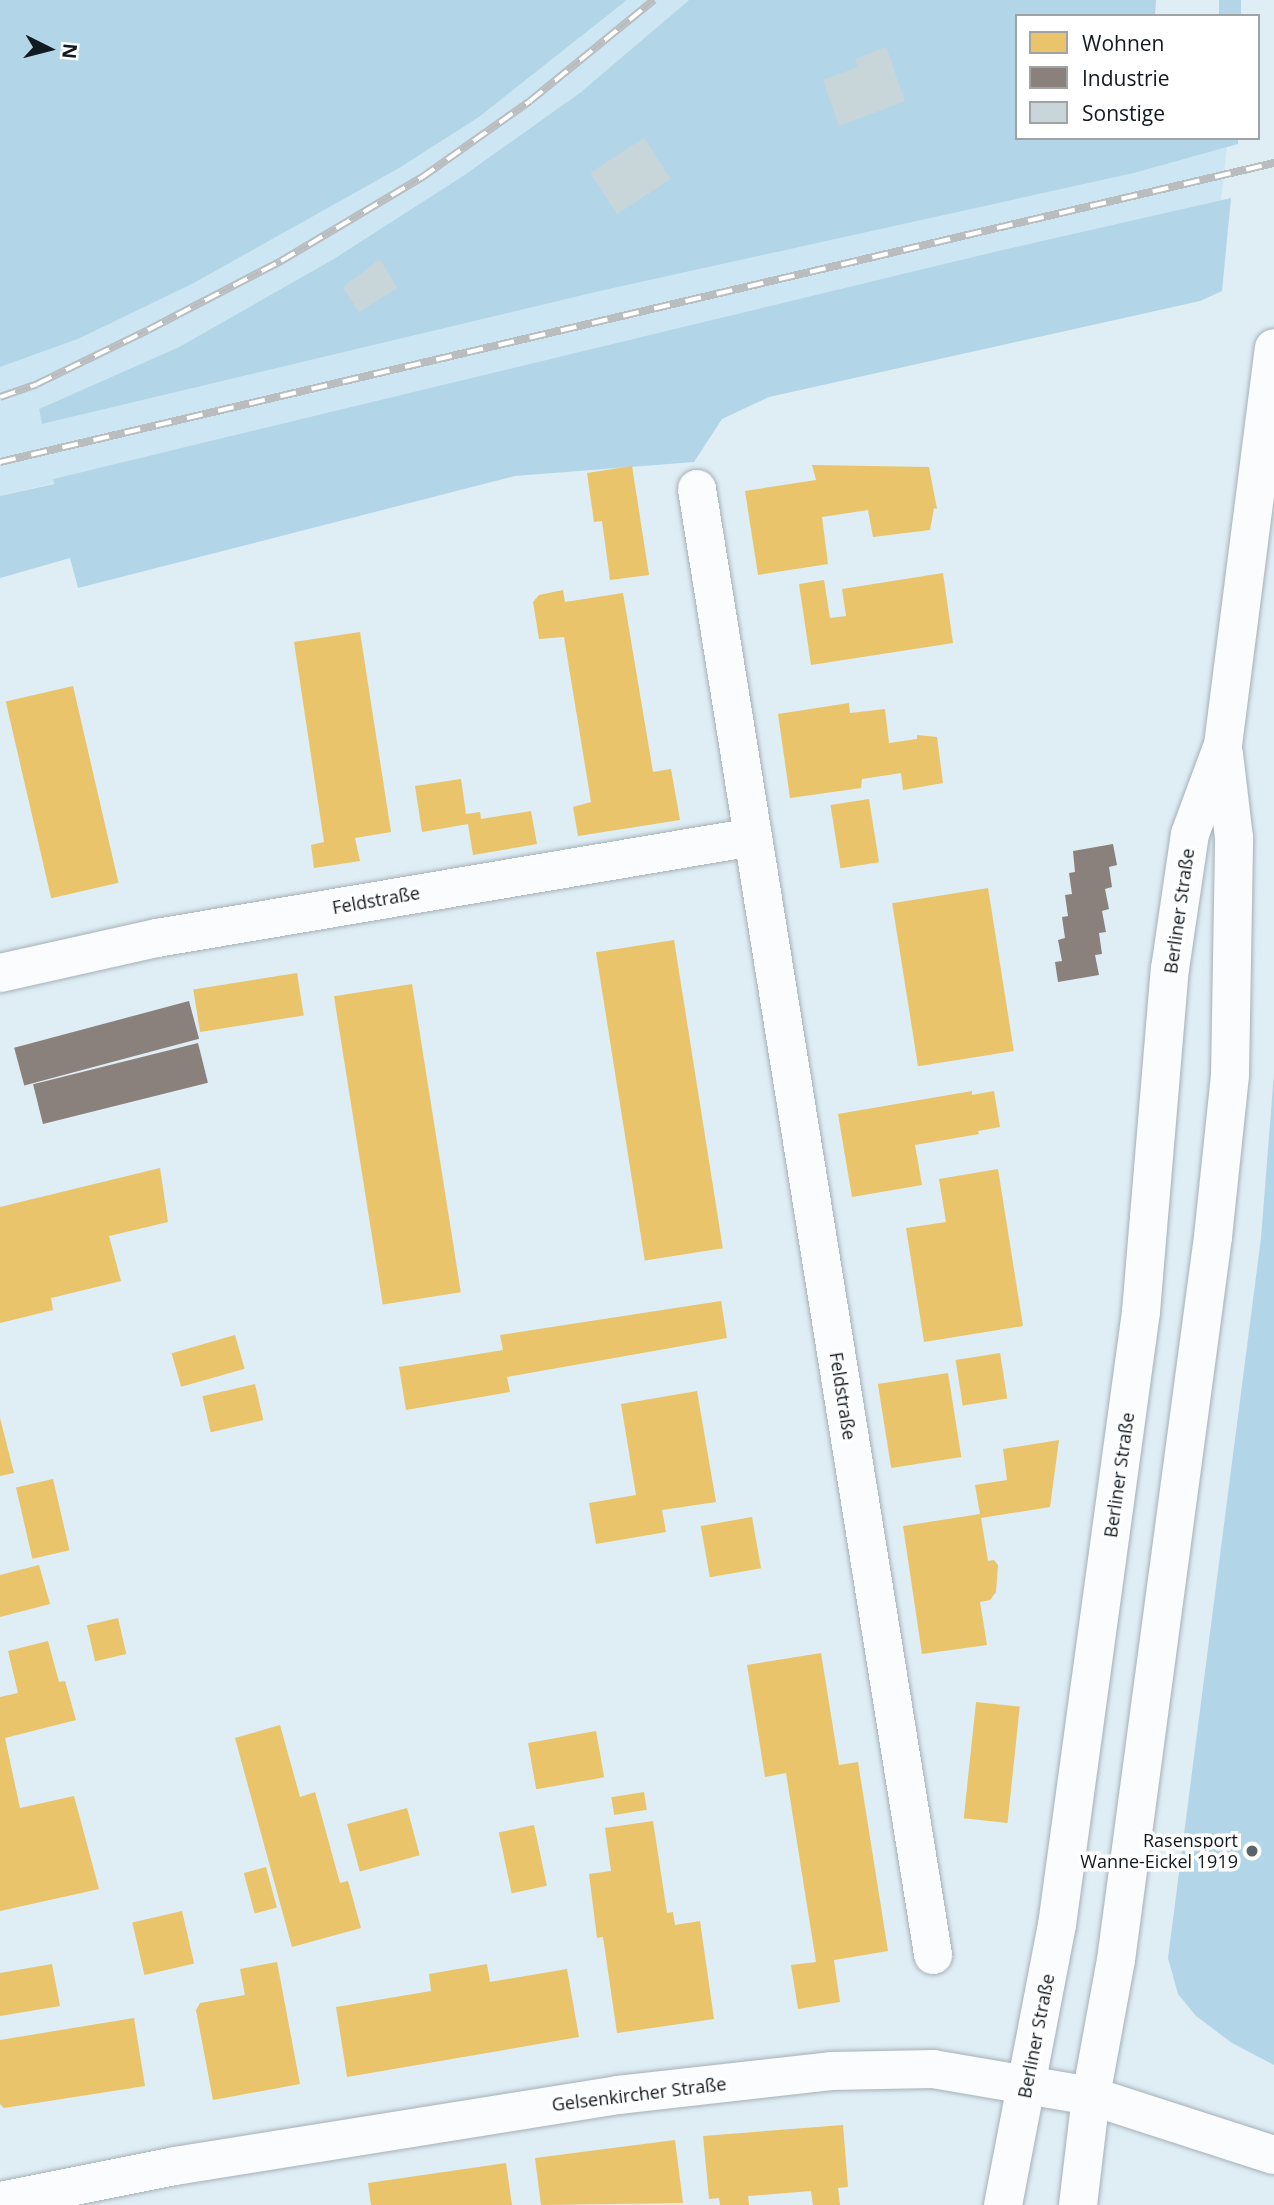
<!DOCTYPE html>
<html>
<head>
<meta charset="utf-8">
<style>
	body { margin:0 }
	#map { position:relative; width:1274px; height:2205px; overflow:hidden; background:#dfedf5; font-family:"Open Sans",sans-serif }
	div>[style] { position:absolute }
	.built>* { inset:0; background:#cde6f4 }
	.green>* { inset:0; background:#b3d5e8; transform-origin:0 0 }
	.homes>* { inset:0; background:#e9c46a; transform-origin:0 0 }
	.industry>* { inset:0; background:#8a817c; transform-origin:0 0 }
	.building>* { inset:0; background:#c9d6d9; transform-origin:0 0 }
	.roads { filter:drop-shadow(0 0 2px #a5b0b6) drop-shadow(0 0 2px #a5b0b6) }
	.street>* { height:38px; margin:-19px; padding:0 19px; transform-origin:19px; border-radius:19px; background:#fafcfe }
	.secondary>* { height:38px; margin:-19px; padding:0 19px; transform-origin:19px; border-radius:19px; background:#fafcfe }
	.rail>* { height:8px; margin-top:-4px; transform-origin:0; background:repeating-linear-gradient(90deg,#fff 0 16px,#babdbf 0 32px); box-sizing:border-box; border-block:2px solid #babdbf }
	.dots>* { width:19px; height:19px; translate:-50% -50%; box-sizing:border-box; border:4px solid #fff; border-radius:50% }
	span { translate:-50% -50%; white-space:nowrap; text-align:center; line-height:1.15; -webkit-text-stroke:7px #fff; paint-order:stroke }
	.street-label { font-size:18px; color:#111a20 }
	.poi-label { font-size:18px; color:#111a20 }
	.right { translate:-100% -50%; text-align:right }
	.legend { position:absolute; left:1015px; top:14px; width:245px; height:126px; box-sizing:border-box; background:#fff; border:2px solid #a0a3a6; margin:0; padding:9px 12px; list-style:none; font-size:21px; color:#111a20 }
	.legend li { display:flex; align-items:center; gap:14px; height:35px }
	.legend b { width:35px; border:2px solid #a0a3a6 }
	.north { position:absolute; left:14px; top:14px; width:70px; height:70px; -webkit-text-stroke:5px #fff; paint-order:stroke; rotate:96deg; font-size:19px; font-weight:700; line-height:28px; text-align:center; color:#111a20 }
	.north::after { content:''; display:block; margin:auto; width:24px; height:32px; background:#111a20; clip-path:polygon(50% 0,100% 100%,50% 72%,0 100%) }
</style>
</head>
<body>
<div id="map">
	<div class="built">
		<i style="clip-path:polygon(627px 0,689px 0,581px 92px,463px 176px,332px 260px,179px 347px,39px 409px,42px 424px,600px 291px,1134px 173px,1227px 147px,1221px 200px,53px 479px,54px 483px,0 496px,0 367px,78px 339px,192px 284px,479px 117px)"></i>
	</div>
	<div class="green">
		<i style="clip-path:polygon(0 0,627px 0,479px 117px,399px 168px,192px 284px,78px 339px,0 367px)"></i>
		<i style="clip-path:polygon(689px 0,1156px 0,1155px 16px,1017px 16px,1017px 138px,1238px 138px,1238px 144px,1134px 173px,600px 291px,42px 424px,39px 409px,179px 347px,332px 260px,463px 176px,581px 92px)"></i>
		<i style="left:1219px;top:0;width:22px;height:16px"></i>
		<i style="clip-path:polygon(1231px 198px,1222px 291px,1200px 301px,769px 397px,722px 419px,694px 462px,515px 476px,78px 588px,70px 558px,0 578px,0 496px,54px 484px,53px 479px,994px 252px)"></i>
		<i style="clip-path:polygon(1274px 1073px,1274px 2065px,1232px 2043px,1196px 2016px,1178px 1994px,1168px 1958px,1261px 1238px)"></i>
	</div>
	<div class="homes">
		<i style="clip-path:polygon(812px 465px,929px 467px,937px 509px,934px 508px,930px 530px,873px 537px,868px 510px,822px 517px,828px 564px,758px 575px,745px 491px,816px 480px)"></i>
		<i style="clip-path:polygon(632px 466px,649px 575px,610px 580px,602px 521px,594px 522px,587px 473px)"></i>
		<i style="clip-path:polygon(943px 573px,953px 643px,811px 665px,799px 584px,824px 580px,830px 618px,846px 616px,842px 589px)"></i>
		<i style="clip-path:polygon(563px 590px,565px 602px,623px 593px,653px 772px,671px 769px,680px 820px,578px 836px,573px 807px,591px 802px,564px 637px,539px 639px,533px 602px,539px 595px)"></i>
		<i style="clip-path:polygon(360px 632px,391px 832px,355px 838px,360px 861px,314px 868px,311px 845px,324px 842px,294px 642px)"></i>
		<i style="left:73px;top:686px;width:202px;height:69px;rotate:77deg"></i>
		<i style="clip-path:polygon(849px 703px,850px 713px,885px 709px,889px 743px,917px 739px,917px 735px,937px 737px,943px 783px,903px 790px,901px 773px,862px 779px,861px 788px,790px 798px,778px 714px)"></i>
		<i style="clip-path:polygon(461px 779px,466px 814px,480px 812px,481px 819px,531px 811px,537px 844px,473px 855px,468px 824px,422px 832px,415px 786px)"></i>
		<i style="left:869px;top:799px;width:64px;height:39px;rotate:81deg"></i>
		<i style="left:988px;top:888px;width:165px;height:97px;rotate:81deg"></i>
		<i style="left:674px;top:940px;width:312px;height:79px;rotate:81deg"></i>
		<i style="left:297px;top:973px;width:43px;height:105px;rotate:81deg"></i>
		<i style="left:412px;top:984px;width:312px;height:79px;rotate:81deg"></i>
		<i style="clip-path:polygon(972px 1091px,972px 1095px,994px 1091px,1000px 1127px,978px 1131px,979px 1134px,915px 1145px,922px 1185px,852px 1197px,838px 1114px)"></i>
		<i style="clip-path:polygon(160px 1168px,168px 1222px,109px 1236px,121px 1281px,51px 1298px,53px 1310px,0 1323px,0 1207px)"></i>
		<i style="clip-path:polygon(998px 1169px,1023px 1326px,924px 1342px,906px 1228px,946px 1222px,939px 1179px)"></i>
		<i style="clip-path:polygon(721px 1301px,727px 1338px,507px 1377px,510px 1392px,406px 1410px,399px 1367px,503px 1350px,500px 1335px)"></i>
		<i style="left:235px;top:1335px;width:35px;height:66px;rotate:74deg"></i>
		<i style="left:1000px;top:1353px;width:46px;height:45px;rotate:81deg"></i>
		<i style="left:948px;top:1373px;width:85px;height:71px;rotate:81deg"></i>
		<i style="left:255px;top:1384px;width:37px;height:54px;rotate:77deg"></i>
		<i style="clip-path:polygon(697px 1391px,716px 1502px,662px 1510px,666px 1532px,596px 1544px,589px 1503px,636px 1495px,621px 1404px)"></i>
		<i style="clip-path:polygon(0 1418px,14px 1473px,0 1476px)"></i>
		<i style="clip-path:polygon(1059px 1440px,1050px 1507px,981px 1518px,988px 1561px,994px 1560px,998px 1565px,996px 1592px,990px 1600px,980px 1602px,987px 1645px,922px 1654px,903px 1526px,980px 1514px,975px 1485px,1007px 1480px,1003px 1449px)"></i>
		<i style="left:53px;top:1479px;width:73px;height:38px;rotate:77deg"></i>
		<i style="left:752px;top:1517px;width:52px;height:52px;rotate:80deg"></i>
		<i style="clip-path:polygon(39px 1565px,50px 1604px,0 1617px,0 1575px)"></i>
		<i style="left:118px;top:1618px;width:37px;height:32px;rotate:77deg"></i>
		<i style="clip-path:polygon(48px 1641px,59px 1682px,65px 1681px,76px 1720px,5px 1738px,20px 1808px,74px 1796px,99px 1889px,0 1911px,0 1697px,18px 1693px,8px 1651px)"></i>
		<i style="clip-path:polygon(821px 1653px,839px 1765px,858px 1762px,888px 1951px,834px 1960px,840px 2002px,798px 2009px,791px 1965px,816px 1962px,786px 1773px,765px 1777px,747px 1665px)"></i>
		<i style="left:976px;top:1702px;width:44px;height:117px;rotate:6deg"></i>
		<i style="clip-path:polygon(280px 1725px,300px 1797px,315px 1792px,340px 1883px,348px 1881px,361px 1928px,292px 1947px,235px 1738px)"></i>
		<i style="left:596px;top:1731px;width:47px;height:69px;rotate:80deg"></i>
		<i style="left:644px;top:1792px;width:18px;height:33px;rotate:81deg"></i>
		<i style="left:407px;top:1808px;width:49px;height:62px;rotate:75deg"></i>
		<i style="clip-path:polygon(653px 1821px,667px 1913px,673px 1912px,675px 1925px,700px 1921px,714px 2019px,617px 2033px,603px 1937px,597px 1938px,589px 1874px,611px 1871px,605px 1828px)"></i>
		<i style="left:534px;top:1825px;width:62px;height:36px;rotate:78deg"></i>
		<i style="left:266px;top:1867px;width:42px;height:23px;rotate:75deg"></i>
		<i style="left:182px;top:1911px;width:54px;height:51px;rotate:77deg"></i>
		<i style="clip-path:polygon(277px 1962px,300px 2084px,213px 2100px,196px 2010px,200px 2003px,245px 1995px,240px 1969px)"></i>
		<i style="clip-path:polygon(52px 1964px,60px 2006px,0 2016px,0 1973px)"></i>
		<i style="clip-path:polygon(487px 1964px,490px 1982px,567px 1969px,579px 2037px,347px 2077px,336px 2007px,431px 1991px,429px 1974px)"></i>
		<i style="clip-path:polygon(134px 2018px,145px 2086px,4px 2108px,0 2104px,0 2040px)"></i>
		<i style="clip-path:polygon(843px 2125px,848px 2187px,838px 2188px,840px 2205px,813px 2205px,811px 2191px,748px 2196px,749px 2205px,720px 2205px,719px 2198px,709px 2199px,703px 2136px)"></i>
		<i style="clip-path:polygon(675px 2140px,683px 2203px,541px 2205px,535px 2158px)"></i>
		<i style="clip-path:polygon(506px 2163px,512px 2205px,371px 2205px,368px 2183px)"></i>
	</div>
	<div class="industry">
		<i style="clip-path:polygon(1113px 844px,1117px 865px,1109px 867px,1112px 887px,1105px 889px,1109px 909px,1102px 911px,1106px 932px,1099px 933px,1102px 954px,1095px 955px,1099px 975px,1058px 982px,1055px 962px,1062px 961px,1058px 940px,1065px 938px,1062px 917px,1068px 916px,1065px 895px,1072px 894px,1069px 873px,1075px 872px,1073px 851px)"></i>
		<i style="left:189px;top:1001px;width:39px;height:181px;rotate:75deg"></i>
		<i style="left:198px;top:1043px;width:41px;height:170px;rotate:76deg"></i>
	</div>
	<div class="building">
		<i style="clip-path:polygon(886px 47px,905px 101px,839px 126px,823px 80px,858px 67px,855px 59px)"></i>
		<i style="left:644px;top:138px;width:49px;height:64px;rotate:57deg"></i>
		<i style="clip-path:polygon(380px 259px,397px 288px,359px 312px,343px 287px)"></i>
	</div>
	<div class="roads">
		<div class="street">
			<i style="left:697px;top:489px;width:1485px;rotate:80.85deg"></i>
			<i style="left:0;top:973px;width:161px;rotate:-12.6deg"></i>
			<i style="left:157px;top:938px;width:604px;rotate:-9.62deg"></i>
			<i style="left:0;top:2201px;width:178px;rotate:-11.3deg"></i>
			<i style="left:175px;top:2166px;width:449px;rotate:-9.1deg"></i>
			<i style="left:618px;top:2095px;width:214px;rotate:-6.4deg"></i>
			<i style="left:831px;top:2071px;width:102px;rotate:-1.1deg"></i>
			<i style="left:933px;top:2069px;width:160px;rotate:9.7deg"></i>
			<i style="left:1091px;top:2096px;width:192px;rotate:17.9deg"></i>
		</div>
		<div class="secondary">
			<i style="left:1003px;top:2205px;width:285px;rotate:-79.1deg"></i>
			<i style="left:1057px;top:1925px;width:619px;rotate:-82.2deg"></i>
			<i style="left:1141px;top:1312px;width:344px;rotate:-85.2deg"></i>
			<i style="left:1170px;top:969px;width:136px;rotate:-81.6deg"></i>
			<i style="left:1190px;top:834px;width:95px;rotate:-69.7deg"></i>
			<i style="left:1223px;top:745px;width:400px;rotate:-82.7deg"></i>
			<i style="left:1078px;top:2205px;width:110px;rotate:-83.2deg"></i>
			<i style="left:1091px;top:2096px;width:138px;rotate:-79.6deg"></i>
			<i style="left:1116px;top:1960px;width:729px;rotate:-82.36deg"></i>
			<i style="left:1213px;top:1237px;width:163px;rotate:-84deg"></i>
			<i style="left:1230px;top:1075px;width:237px;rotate:-89deg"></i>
			<i style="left:1234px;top:838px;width:85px;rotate:-96.8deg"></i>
		</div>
	</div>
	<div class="rail">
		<i style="left:0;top:397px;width:39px;rotate:-19deg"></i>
		<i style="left:37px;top:384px;width:123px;rotate:-25.9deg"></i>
		<i style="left:148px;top:330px;width:150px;rotate:-27.4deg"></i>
		<i style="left:281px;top:261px;width:163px;rotate:-30.7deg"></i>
		<i style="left:421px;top:178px;width:133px;rotate:-35.2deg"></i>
		<i style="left:530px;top:101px;width:160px;rotate:-39.2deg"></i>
		<i style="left:0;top:462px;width:1309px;rotate:-13.21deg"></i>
	</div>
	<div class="dots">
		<i style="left:1252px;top:1851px;background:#59646b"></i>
	</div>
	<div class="street-label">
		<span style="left:376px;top:900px;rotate:-10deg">Feldstraße</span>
		<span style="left:1179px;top:911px;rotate:-82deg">Berliner Straße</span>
		<span style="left:843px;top:1396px;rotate:81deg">Feldstraße</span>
		<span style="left:1119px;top:1475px;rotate:-82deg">Berliner Straße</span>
		<span style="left:1036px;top:2036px;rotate:-79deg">Berliner Straße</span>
		<span style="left:639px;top:2094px;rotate:-7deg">Gelsenkircher Straße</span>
	</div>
	<div class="poi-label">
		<span class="right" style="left:1238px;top:1851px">Rasensport<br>Wanne-Eickel 1919</span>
	</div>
	<ul class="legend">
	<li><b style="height:19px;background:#e9c46a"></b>Wohnen</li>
	<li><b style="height:19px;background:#8a817c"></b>Industrie</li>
	<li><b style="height:19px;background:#c9d6d9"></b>Sonstige</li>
	</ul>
	<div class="north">N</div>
</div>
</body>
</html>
